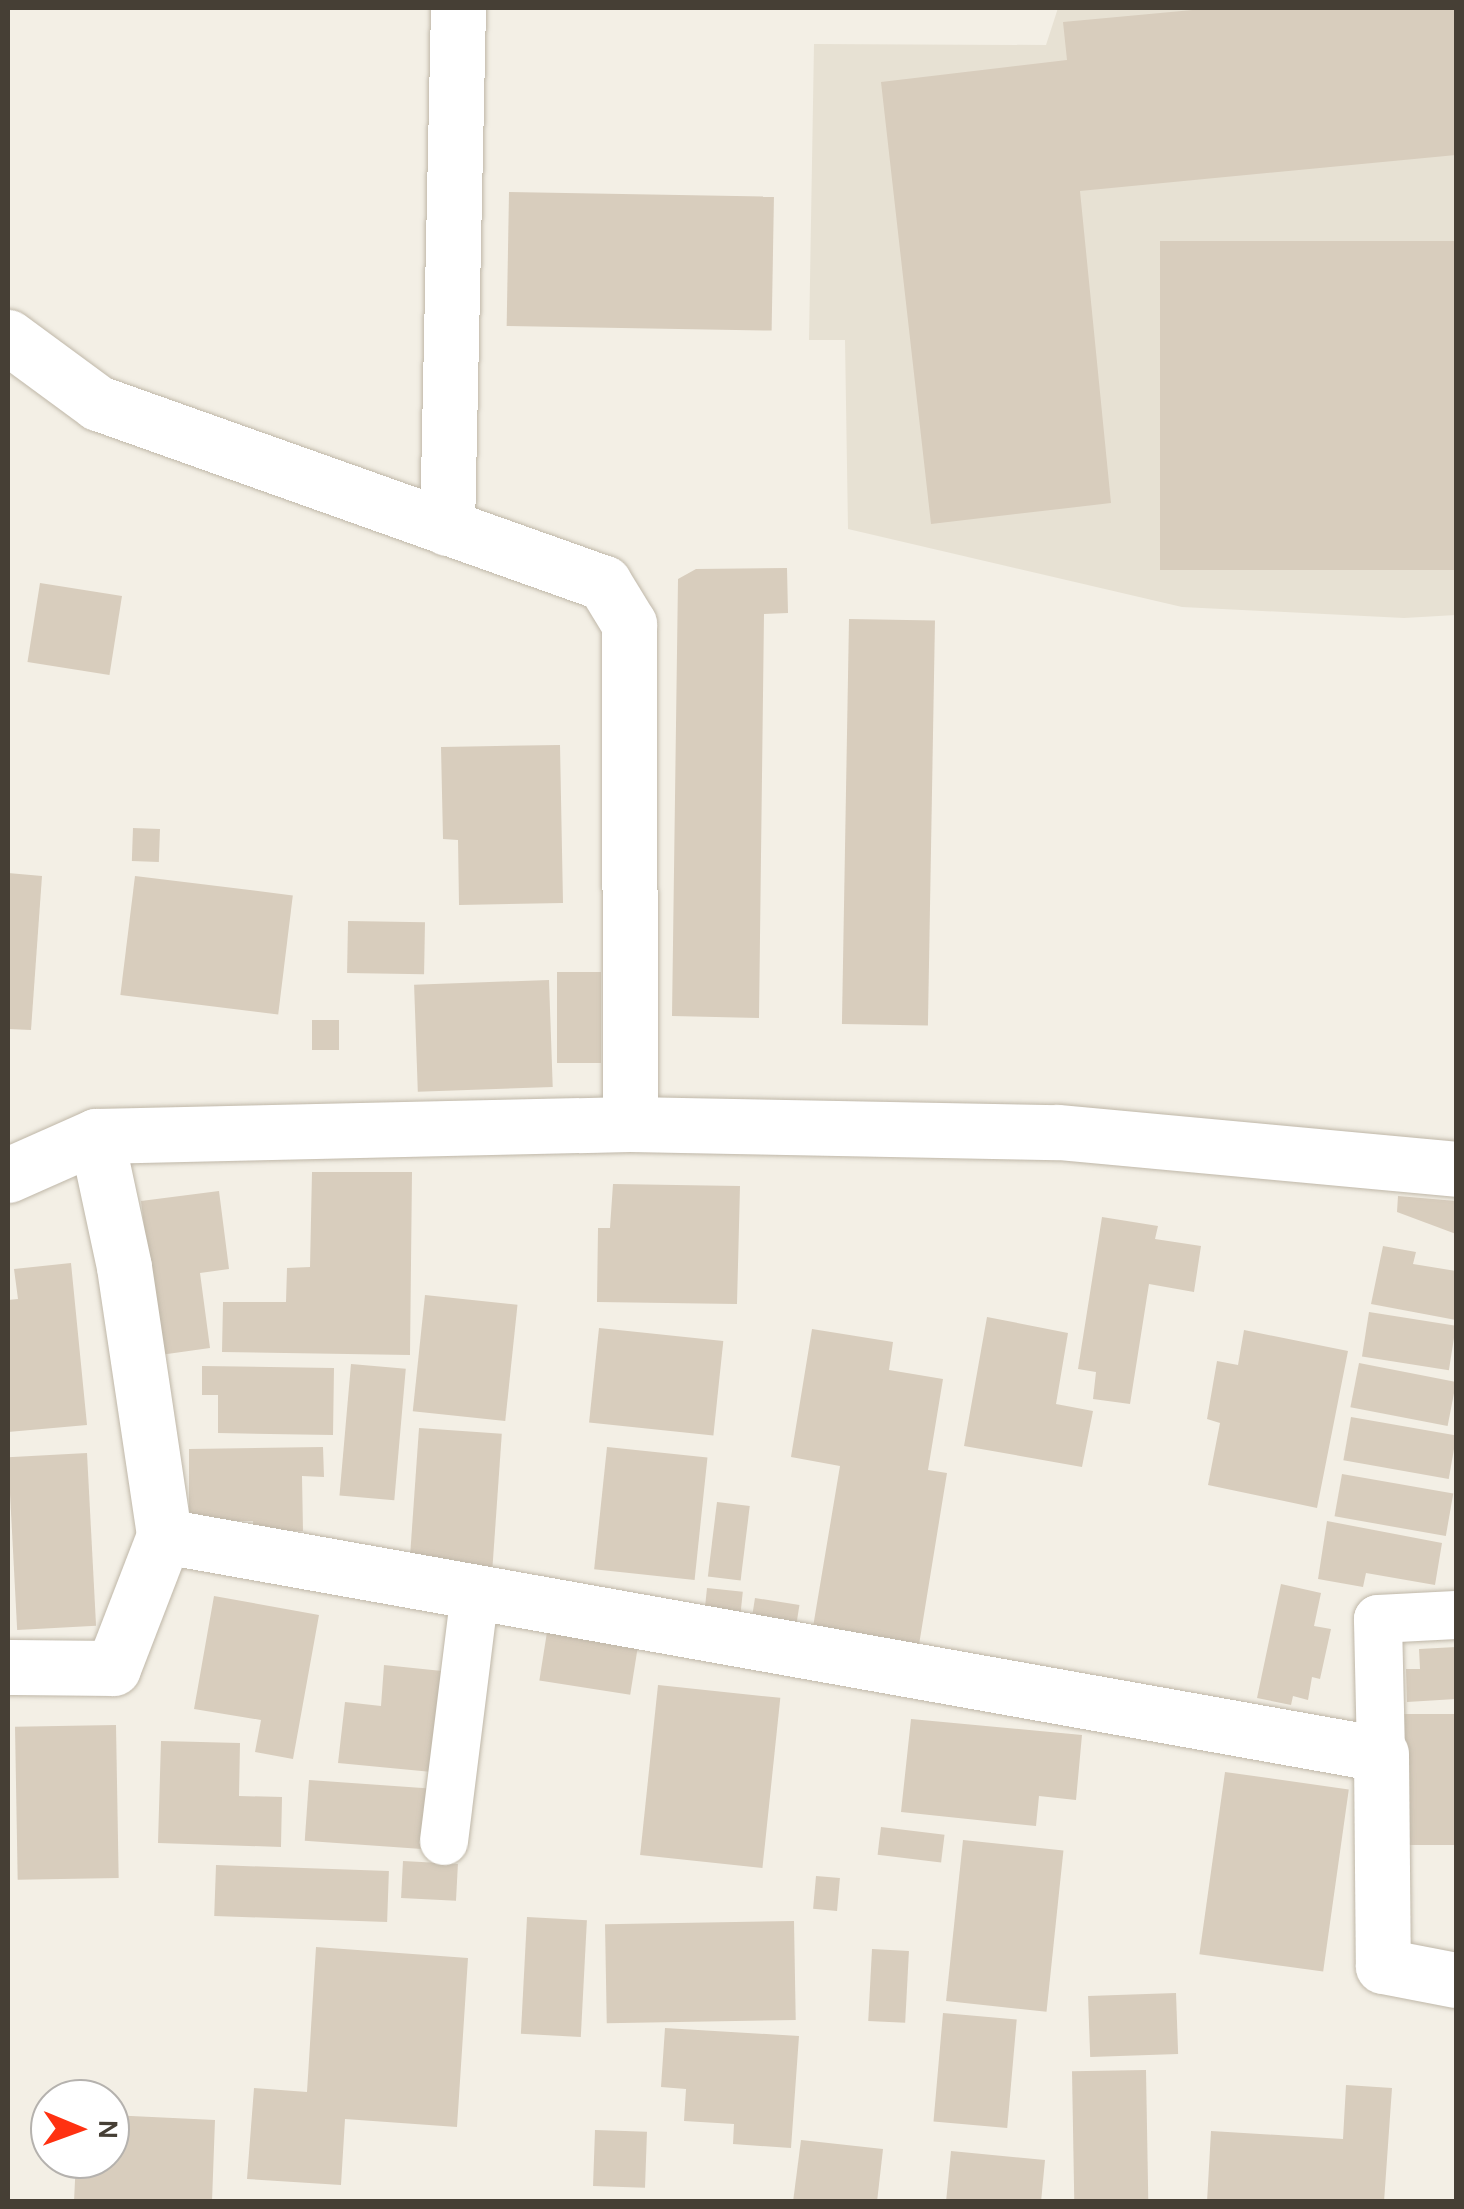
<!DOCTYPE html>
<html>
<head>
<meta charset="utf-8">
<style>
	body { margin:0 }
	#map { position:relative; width:1464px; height:2209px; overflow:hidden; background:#f3efe5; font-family:Karla,sans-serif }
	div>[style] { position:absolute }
	.residential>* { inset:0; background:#e7e1d3 }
	.building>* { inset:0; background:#d8cdbd; transform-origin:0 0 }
	.roads { filter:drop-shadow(0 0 2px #bfb7a8) drop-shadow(0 0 2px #bfb7a8) }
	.service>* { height:48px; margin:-24px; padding:0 24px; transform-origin:24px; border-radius:24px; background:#fff }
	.minor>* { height:55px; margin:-27.5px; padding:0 27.5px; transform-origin:27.5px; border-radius:27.5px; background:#fff }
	span { translate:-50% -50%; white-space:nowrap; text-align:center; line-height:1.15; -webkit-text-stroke:9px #fff; paint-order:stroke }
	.frame { position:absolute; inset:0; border:10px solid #463f35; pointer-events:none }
	.north { position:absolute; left:30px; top:2079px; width:100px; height:100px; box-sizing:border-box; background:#fff; border:2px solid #b5b2ae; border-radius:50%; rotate:91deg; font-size:28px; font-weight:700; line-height:40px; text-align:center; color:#463f35 }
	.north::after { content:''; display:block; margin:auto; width:35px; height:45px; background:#ff3111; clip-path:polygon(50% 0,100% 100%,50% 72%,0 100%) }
</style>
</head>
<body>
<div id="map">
	<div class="residential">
		<i style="clip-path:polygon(1058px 8px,1456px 8px,1456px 615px,1404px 618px,1182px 607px,848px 529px,845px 340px,809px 340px,814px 44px,1046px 45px)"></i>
	</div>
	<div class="building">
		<i style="clip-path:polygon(1214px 8px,1456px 8px,1456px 155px,1080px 191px,1111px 503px,931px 524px,881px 82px,1067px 60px,1063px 22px)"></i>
		<i style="left:509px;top:192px;width:265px;height:134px;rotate:1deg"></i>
		<i style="left:1456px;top:241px;width:329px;height:296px;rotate:90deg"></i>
		<i style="clip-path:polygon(787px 568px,788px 613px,764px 614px,759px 1018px,672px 1016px,678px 579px,696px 569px)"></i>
		<i style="left:40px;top:583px;width:83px;height:80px;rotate:9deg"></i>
		<i style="left:849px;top:619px;width:86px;height:405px;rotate:1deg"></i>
		<i style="clip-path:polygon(560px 745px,563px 903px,459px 905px,458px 840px,443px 839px,441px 747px)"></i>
		<i style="left:133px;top:828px;width:27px;height:33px;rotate:2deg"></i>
		<i style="clip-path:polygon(8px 873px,42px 876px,31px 1030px,8px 1029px)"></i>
		<i style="left:135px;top:876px;width:159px;height:120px;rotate:7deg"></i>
		<i style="left:348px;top:921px;width:77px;height:52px;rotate:1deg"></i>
		<i style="left:557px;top:972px;width:44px;height:91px"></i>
		<i style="left:549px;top:980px;width:107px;height:135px;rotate:88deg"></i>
		<i style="left:312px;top:1020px;width:27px;height:30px"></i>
		<i style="clip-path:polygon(312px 1172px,412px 1172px,410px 1355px,222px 1352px,223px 1302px,286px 1302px,287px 1268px,310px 1267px)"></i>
		<i style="clip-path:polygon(613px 1184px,740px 1186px,737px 1304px,597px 1302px,598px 1228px,610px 1228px)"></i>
		<i style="clip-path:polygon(219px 1191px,229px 1269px,200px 1273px,210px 1348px,160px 1355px,141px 1201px)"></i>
		<i style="clip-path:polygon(1398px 1196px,1456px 1201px,1456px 1234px,1397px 1212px)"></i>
		<i style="clip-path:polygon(1102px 1217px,1158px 1226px,1155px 1239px,1201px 1246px,1194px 1292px,1149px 1284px,1130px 1404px,1093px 1399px,1096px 1372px,1078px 1369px)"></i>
		<i style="clip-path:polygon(1383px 1246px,1416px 1252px,1413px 1264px,1456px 1271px,1456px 1320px,1371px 1304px)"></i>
		<i style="clip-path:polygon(71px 1263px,87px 1425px,8px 1432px,8px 1300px,18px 1299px,14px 1269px)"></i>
		<i style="left:425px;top:1295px;width:93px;height:117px;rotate:6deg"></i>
		<i style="left:1369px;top:1312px;width:88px;height:45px;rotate:9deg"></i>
		<i style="clip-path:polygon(987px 1317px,1068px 1333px,1056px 1404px,1093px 1411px,1082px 1467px,964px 1446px)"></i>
		<i style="left:599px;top:1328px;width:125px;height:95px;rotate:6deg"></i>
		<i style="clip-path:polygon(812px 1329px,893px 1342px,889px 1370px,943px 1379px,928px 1470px,947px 1473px,918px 1651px,812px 1633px,840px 1466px,791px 1457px)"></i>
		<i style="clip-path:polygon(1244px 1330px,1348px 1351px,1317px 1508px,1208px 1485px,1220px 1423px,1207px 1419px,1217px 1361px,1238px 1365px)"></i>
		<i style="left:1359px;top:1363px;width:99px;height:45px;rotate:11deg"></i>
		<i style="left:351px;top:1364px;width:55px;height:132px;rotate:5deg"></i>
		<i style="clip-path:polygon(202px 1366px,334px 1368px,333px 1435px,218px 1433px,218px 1395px,202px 1395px)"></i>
		<i style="left:1351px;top:1417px;width:107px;height:44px;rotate:10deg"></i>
		<i style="left:419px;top:1428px;width:83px;height:139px;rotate:4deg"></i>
		<i style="clip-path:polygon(323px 1447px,324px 1477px,302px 1476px,303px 1531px,253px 1531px,253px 1521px,189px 1521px,189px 1449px)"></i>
		<i style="left:607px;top:1447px;width:101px;height:123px;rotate:6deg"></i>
		<i style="left:87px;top:1453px;width:173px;height:79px;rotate:87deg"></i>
		<i style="left:1342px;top:1474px;width:113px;height:43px;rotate:10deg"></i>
		<i style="left:717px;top:1502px;width:33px;height:75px;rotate:7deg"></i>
		<i style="clip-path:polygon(1327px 1521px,1442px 1543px,1435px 1585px,1366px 1573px,1363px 1587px,1318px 1579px)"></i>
		<i style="clip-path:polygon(1281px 1584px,1321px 1593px,1314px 1626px,1331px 1629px,1320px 1679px,1312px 1677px,1308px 1700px,1293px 1696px,1291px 1705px,1257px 1698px)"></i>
		<i style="left:707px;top:1588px;width:36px;height:21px;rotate:6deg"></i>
		<i style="clip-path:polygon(214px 1596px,319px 1615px,293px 1759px,255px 1752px,261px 1720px,194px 1709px)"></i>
		<i style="left:755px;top:1598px;width:45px;height:25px;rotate:9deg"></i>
		<i style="left:547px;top:1632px;width:92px;height:49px;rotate:9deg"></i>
		<i style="clip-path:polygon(1456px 1647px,1456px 1699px,1407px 1702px,1406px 1669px,1420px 1669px,1419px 1649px)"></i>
		<i style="clip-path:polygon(384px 1665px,442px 1671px,432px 1772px,338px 1763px,345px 1702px,381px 1706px)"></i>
		<i style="left:658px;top:1685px;width:123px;height:171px;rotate:6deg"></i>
		<i style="left:1456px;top:1714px;width:131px;height:52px;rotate:90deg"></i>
		<i style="clip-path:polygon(911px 1719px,1082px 1735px,1076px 1800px,1039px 1796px,1036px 1826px,901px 1812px)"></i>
		<i style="left:116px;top:1725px;width:153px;height:101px;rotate:89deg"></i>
		<i style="clip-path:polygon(161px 1741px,240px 1743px,239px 1796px,282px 1797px,281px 1847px,158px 1843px)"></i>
		<i style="left:1225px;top:1772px;width:125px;height:184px;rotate:8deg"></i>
		<i style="left:309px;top:1780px;width:121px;height:61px;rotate:4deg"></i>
		<i style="left:881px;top:1827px;width:64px;height:28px;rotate:7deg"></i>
		<i style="left:963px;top:1840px;width:101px;height:162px;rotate:6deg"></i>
		<i style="left:403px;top:1861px;width:55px;height:37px;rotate:3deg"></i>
		<i style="left:216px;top:1865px;width:173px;height:51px;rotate:2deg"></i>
		<i style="left:816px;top:1876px;width:24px;height:33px;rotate:5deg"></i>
		<i style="left:527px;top:1917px;width:60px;height:117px;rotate:3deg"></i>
		<i style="left:794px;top:1921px;width:99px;height:189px;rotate:89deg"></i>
		<i style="clip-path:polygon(316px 1947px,468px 1958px,457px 2127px,345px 2119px,341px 2185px,247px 2179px,254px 2088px,307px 2092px)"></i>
		<i style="left:872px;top:1949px;width:37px;height:72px;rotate:3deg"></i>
		<i style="left:1176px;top:1993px;width:61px;height:88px;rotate:88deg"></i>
		<i style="left:943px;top:2013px;width:74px;height:109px;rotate:5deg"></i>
		<i style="clip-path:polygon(665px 2028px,799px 2036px,791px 2148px,733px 2144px,734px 2124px,684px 2121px,686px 2089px,661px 2087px)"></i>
		<i style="left:1146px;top:2070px;width:132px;height:74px;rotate:89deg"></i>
		<i style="clip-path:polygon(1346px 2085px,1392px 2088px,1384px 2202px,1207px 2202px,1211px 2131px,1343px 2139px)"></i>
		<i style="clip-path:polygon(110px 2115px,215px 2120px,212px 2202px,74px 2202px,76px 2159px,110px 2159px)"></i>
		<i style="left:595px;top:2130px;width:52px;height:56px;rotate:2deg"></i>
		<i style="clip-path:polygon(801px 2140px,883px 2149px,877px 2202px,793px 2202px)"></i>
		<i style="clip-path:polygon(951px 2151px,1045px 2160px,1041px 2202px,946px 2202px)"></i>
	</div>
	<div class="roads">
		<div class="service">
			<i style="left:1381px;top:1754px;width:135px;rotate:-91.3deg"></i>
			<i style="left:1378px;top:1619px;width:78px;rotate:-2.9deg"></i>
			<i style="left:444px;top:1841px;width:251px;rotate:-82.9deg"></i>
		</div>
		<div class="minor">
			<i style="left:8px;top:337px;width:112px;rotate:36.3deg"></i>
			<i style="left:98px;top:403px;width:537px;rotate:19.58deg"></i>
			<i style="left:604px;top:583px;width:48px;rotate:58.6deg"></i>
			<i style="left:629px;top:624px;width:500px;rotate:89.89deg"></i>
			<i style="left:447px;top:528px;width:520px;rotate:-88.79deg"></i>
			<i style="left:96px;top:1136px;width:134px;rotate:77.9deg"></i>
			<i style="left:124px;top:1267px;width:272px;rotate:81.5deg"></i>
			<i style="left:164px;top:1536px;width:1236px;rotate:10.16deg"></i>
			<i style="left:1381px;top:1754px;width:212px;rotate:89.5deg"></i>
			<i style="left:1383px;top:1966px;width:74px;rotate:10.9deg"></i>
			<i style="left:8px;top:1175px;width:96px;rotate:-23.9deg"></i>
			<i style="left:96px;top:1136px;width:534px;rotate:-1.29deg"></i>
			<i style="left:630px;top:1124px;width:428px;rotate:1.1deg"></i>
			<i style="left:1058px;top:1132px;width:400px;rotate:5.3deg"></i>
			<i style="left:8px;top:1667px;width:105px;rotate:0.5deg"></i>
			<i style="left:113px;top:1668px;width:142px;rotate:-68.9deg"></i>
		</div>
	</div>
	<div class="frame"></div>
	<div class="north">N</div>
</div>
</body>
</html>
